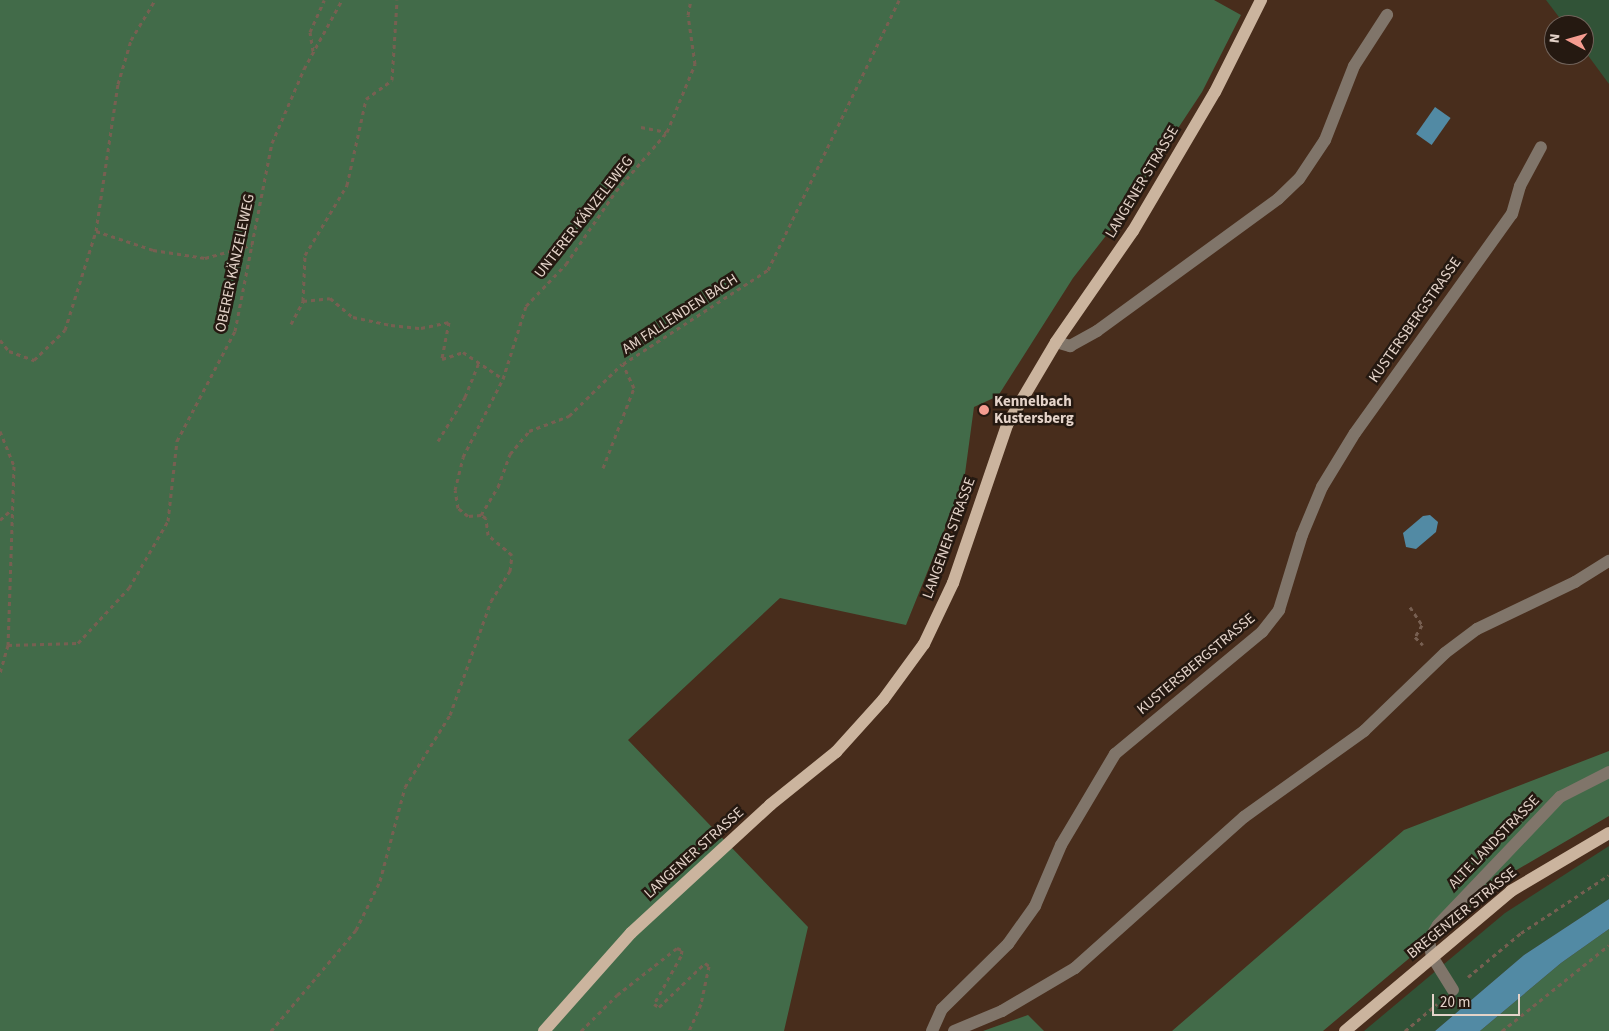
<!DOCTYPE html>
<html>
<head>
<meta charset="utf-8">
<style>
	body { margin:0 }
	#map { position:relative; width:1609px; height:1031px; overflow:hidden; background:#482d1c; font-family:"Source Sans 3",sans-serif }
	div>[style] { position:absolute }
	.green>* { inset:0; background:#315337 }
	.forest>* { inset:0; background:#426b49 }
	.water>* { inset:0; background:#528aa4; transform-origin:0 0 }
	.path>* { height:3px; margin-top:-1.5px; transform-origin:0; background:repeating-linear-gradient(90deg,#775f51 0 4px,transparent 0 8px) }
	.minor>* { height:12px; margin:-6px; padding:0 6px; transform-origin:6px; border-radius:6px; background:#80756a }
	.major>* { height:12px; margin:-6px; padding:0 6px; transform-origin:6px; border-radius:6px; background:#cbb49e }
	.dots>* { width:14px; height:14px; translate:-50% -50%; box-sizing:border-box; border:2px solid #251911; border-radius:50% }
	span { translate:-50% -50%; white-space:nowrap; text-align:center; line-height:1.15; -webkit-text-stroke:5px #251911; paint-order:stroke }
	.street-label { font-size:15px; color:#e4d3c9 }
	.poi-label { font-size:15px; color:#e4d3c9; font-weight:700 }
	.left { translate:0 -50%; text-align:left }
	.north { position:absolute; left:1544px; top:15px; width:50px; height:50px; box-sizing:border-box; background:#251911; border:1px solid #71635b; border-radius:50%; rotate:276deg; font-size:14px; font-weight:700; line-height:20px; text-align:center; color:#e4d3c9 }
	.north::after { content:''; display:block; margin:auto; width:18px; height:22px; background:#f59c90; clip-path:polygon(50% 0,100% 100%,50% 72%,0 100%) }
	.scale { position:absolute; left:1432px; top:994px; width:88px; height:22px; box-sizing:border-box; border:2px solid #e4d3c9; border-top:0; padding-left:6px; font-size:15px; line-height:18px; white-space:nowrap; color:#e4d3c9; -webkit-text-stroke:4px #251911; paint-order:stroke }
</style>
</head>
<body>
<div id="map">
	<div class="green">
		<i style="clip-path:polygon(1546px 0,1609px 0,1609px 84px,1584px 50px,1584px 25px,1565px 25px)"></i>
		<i style="clip-path:polygon(1609px 846px,1609px 899px,1524px 955px,1435px 1031px,1364px 1031px,1505px 913px)"></i>
	</div>
	<div class="forest">
		<i style="clip-path:polygon(0 0,1214px 0,1241px 15px,1202px 92px,1112px 228px,1073px 278px,998px 396px,974px 407px,964px 481px,906px 625px,780px 598px,628px 740px,808px 927px,784px 1031px,0 1031px)"></i>
		<i style="clip-path:polygon(1609px 751px,1609px 816px,1508px 875px,1323px 1031px,1172px 1031px,1404px 830px)"></i>
		<i style="clip-path:polygon(1609px 929px,1609px 1031px,1480px 1031px,1561px 963px)"></i>
		<i style="clip-path:polygon(1028px 1015px,1044px 1031px,983px 1031px)"></i>
	</div>
	<div class="water">
		<i style="left:1435px;top:107px;width:19px;height:33px;rotate:35deg"></i>
		<i style="clip-path:polygon(1430px 515px,1438px 522px,1436px 532px,1416px 549px,1406px 547px,1403px 533px,1423px 516px)"></i>
		<i style="clip-path:polygon(1609px 899px,1609px 929px,1561px 963px,1480px 1031px,1435px 1031px,1524px 955px)"></i>
	</div>
	<div class="path">
		<i style="left:313px;top:51px;width:19px;rotate:-99deg"></i>
		<i style="left:310px;top:32px;width:35px;rotate:-66deg"></i>
		<i style="left:641px;top:127px;width:26px;rotate:11deg"></i>
		<i style="left:96px;top:231px;width:60px;rotate:18.4deg"></i>
		<i style="left:153px;top:250px;width:53px;rotate:8.7deg"></i>
		<i style="left:205px;top:258px;width:49px;rotate:-15.5deg"></i>
		<i style="left:303px;top:301px;width:27px;rotate:-6deg"></i>
		<i style="left:330px;top:298px;width:30px;rotate:40deg"></i>
		<i style="left:353px;top:317px;width:39px;rotate:12deg"></i>
		<i style="left:391px;top:325px;width:30px;rotate:6deg"></i>
		<i style="left:421px;top:328px;width:29px;rotate:-12deg"></i>
		<i style="left:449px;top:322px;width:38px;rotate:101deg"></i>
		<i style="left:442px;top:359px;width:22px;rotate:-18deg"></i>
		<i style="left:463px;top:352px;width:48px;rotate:34deg"></i>
		<i style="left:291px;top:324px;width:26px;rotate:-62deg"></i>
		<i style="left:303px;top:301px;width:46px;rotate:-87.5deg"></i>
		<i style="left:305px;top:255px;width:82px;rotate:-59deg"></i>
		<i style="left:347px;top:185px;width:88px;rotate:-77.5deg"></i>
		<i style="left:366px;top:99px;width:32px;rotate:-36deg"></i>
		<i style="left:392px;top:80px;width:80px;rotate:-86.4deg"></i>
		<i style="left:0;top:340px;width:14px;rotate:51deg"></i>
		<i style="left:9px;top:351px;width:27px;rotate:20deg"></i>
		<i style="left:34px;top:360px;width:43px;rotate:-44.1deg"></i>
		<i style="left:65px;top:330px;width:104px;rotate:-72.6deg"></i>
		<i style="left:96px;top:231px;width:149px;rotate:-81.5deg"></i>
		<i style="left:118px;top:84px;width:46px;rotate:-73.5deg"></i>
		<i style="left:131px;top:40px;width:47px;rotate:-59deg"></i>
		<i style="left:0;top:431px;width:38px;rotate:68deg"></i>
		<i style="left:14px;top:466px;width:179px;rotate:91.9deg"></i>
		<i style="left:8px;top:645px;width:29px;rotate:106deg"></i>
		<i style="left:438px;top:441px;width:52px;rotate:-58.5deg"></i>
		<i style="left:465px;top:397px;width:37px;rotate:-68deg"></i>
		<i style="left:603px;top:468px;width:86px;rotate:-68.8deg"></i>
		<i style="left:634px;top:388px;width:26px;rotate:-115deg"></i>
		<i style="left:623px;top:364px;width:173px;rotate:-33deg"></i>
		<i style="left:768px;top:270px;width:300px;rotate:-64.1deg"></i>
		<i style="left:481px;top:515px;width:13px;rotate:176deg"></i>
		<i style="left:468px;top:516px;width:13px;rotate:-141deg"></i>
		<i style="left:458px;top:508px;width:18px;rotate:-99deg"></i>
		<i style="left:455px;top:490px;width:34px;rotate:-76deg"></i>
		<i style="left:463px;top:457px;width:88px;rotate:-62.9deg"></i>
		<i style="left:503px;top:379px;width:77px;rotate:-72.5deg"></i>
		<i style="left:526px;top:306px;width:58px;rotate:-46.4deg"></i>
		<i style="left:566px;top:264px;width:88px;rotate:-55.6deg"></i>
		<i style="left:616px;top:191px;width:78px;rotate:-49.2deg"></i>
		<i style="left:667px;top:132px;width:74px;rotate:-67.6deg"></i>
		<i style="left:695px;top:64px;width:49px;rotate:-98.1deg"></i>
		<i style="left:688px;top:15px;width:15px;rotate:-79deg"></i>
		<i style="left:481px;top:515px;width:33px;rotate:-59deg"></i>
		<i style="left:498px;top:487px;width:35px;rotate:-70deg"></i>
		<i style="left:510px;top:454px;width:30px;rotate:-50deg"></i>
		<i style="left:529px;top:431px;width:43px;rotate:-20.6deg"></i>
		<i style="left:569px;top:416px;width:74px;rotate:-44.5deg"></i>
		<i style="left:0;top:520px;width:15px;rotate:-42deg"></i>
		<i style="left:1410px;top:607px;width:22px;rotate:56deg"></i>
		<i style="left:1422px;top:625px;width:14px;rotate:120deg"></i>
		<i style="left:1415px;top:637px;width:11px;rotate:45deg"></i>
		<i style="left:8px;top:645px;width:70px;rotate:-1.6deg"></i>
		<i style="left:78px;top:643px;width:75px;rotate:-47.2deg"></i>
		<i style="left:129px;top:588px;width:78px;rotate:-59.8deg"></i>
		<i style="left:168px;top:521px;width:81px;rotate:-83.6deg"></i>
		<i style="left:177px;top:441px;width:124px;rotate:-62.2deg"></i>
		<i style="left:235px;top:331px;width:192px;rotate:-78.9deg"></i>
		<i style="left:272px;top:143px;width:81px;rotate:-66.6deg"></i>
		<i style="left:304px;top:69px;width:79px;rotate:-61.2deg"></i>
		<i style="left:1468px;top:977px;width:69px;rotate:-39.7deg"></i>
		<i style="left:1521px;top:933px;width:105px;rotate:-33.4deg"></i>
		<i style="left:271px;top:1031px;width:132px;rotate:-49.9deg"></i>
		<i style="left:356px;top:930px;width:55px;rotate:-63.9deg"></i>
		<i style="left:380px;top:881px;width:97px;rotate:-75.1deg"></i>
		<i style="left:405px;top:787px;width:85px;rotate:-58deg"></i>
		<i style="left:450px;top:715px;width:121px;rotate:-70.2deg"></i>
		<i style="left:491px;top:601px;width:36px;rotate:-58deg"></i>
		<i style="left:510px;top:571px;width:16px;rotate:-83deg"></i>
		<i style="left:512px;top:555px;width:31px;rotate:-140deg"></i>
		<i style="left:488px;top:535px;width:17px;rotate:-97deg"></i>
		<i style="left:486px;top:518px;width:6px;rotate:-149deg"></i>
		<i style="left:581px;top:1031px;width:51px;rotate:-45deg"></i>
		<i style="left:617px;top:995px;width:76px;rotate:-38.1deg"></i>
		<i style="left:677px;top:948px;width:5px;rotate:22deg"></i>
		<i style="left:682px;top:950px;width:6px;rotate:99deg"></i>
		<i style="left:681px;top:956px;width:55px;rotate:119.4deg"></i>
		<i style="left:654px;top:1004px;width:6px;rotate:31deg"></i>
		<i style="left:659px;top:1007px;width:64px;rotate:-43.7deg"></i>
		<i style="left:705px;top:963px;width:5px;rotate:37deg"></i>
		<i style="left:709px;top:966px;width:39px;rotate:102deg"></i>
		<i style="left:701px;top:1004px;width:30px;rotate:114deg"></i>
		<i style="left:1405px;top:1031px;width:42px;rotate:-40.2deg"></i>
		<i style="left:1502px;top:1031px;width:137px;rotate:-38.8deg"></i>
	</div>
	<div class="minor">
		<i style="left:1056px;top:342px;width:15px;rotate:16deg"></i>
		<i style="left:1070px;top:346px;width:31px;rotate:-29deg"></i>
		<i style="left:1097px;top:331px;width:224px;rotate:-36.1deg"></i>
		<i style="left:1278px;top:199px;width:29px;rotate:-44deg"></i>
		<i style="left:1299px;top:179px;width:47px;rotate:-56.3deg"></i>
		<i style="left:1325px;top:140px;width:79px;rotate:-68.6deg"></i>
		<i style="left:1354px;top:66px;width:61px;rotate:-57.1deg"></i>
		<i style="left:1453px;top:990px;width:39px;rotate:-122deg"></i>
		<i style="left:1432px;top:957px;width:17px;rotate:-100deg"></i>
		<i style="left:1429px;top:940px;width:17px;rotate:-59deg"></i>
		<i style="left:1438px;top:925px;width:177px;rotate:-46.4deg"></i>
		<i style="left:1560px;top:797px;width:55px;rotate:-27deg"></i>
		<i style="left:932px;top:1031px;width:24px;rotate:-66deg"></i>
		<i style="left:942px;top:1009px;width:93px;rotate:-44.6deg"></i>
		<i style="left:1008px;top:944px;width:47px;rotate:-54.6deg"></i>
		<i style="left:1035px;top:906px;width:66px;rotate:-66.9deg"></i>
		<i style="left:1061px;top:845px;width:106px;rotate:-59.3deg"></i>
		<i style="left:1115px;top:754px;width:191px;rotate:-39.7deg"></i>
		<i style="left:1262px;top:632px;width:28px;rotate:-52deg"></i>
		<i style="left:1279px;top:610px;width:78px;rotate:-73deg"></i>
		<i style="left:1302px;top:535px;width:52px;rotate:-67.4deg"></i>
		<i style="left:1322px;top:487px;width:63px;rotate:-58.6deg"></i>
		<i style="left:1355px;top:433px;width:269px;rotate:-54.4deg"></i>
		<i style="left:1512px;top:214px;width:29px;rotate:-74deg"></i>
		<i style="left:1520px;top:186px;width:44px;rotate:-61.7deg"></i>
		<i style="left:954px;top:1031px;width:52px;rotate:-22.6deg"></i>
		<i style="left:1002px;top:1011px;width:85px;rotate:-30.5deg"></i>
		<i style="left:1075px;top:968px;width:227px;rotate:-41.8deg"></i>
		<i style="left:1244px;top:817px;width:148px;rotate:-35.6deg"></i>
		<i style="left:1364px;top:731px;width:112px;rotate:-43.9deg"></i>
		<i style="left:1445px;top:653px;width:40px;rotate:-37deg"></i>
		<i style="left:1477px;top:629px;width:109px;rotate:-25.6deg"></i>
		<i style="left:1575px;top:582px;width:40px;rotate:-32deg"></i>
	</div>
	<div class="major">
		<i style="left:544px;top:1031px;width:131px;rotate:-48.4deg"></i>
		<i style="left:631px;top:933px;width:189px;rotate:-42.6deg"></i>
		<i style="left:770px;top:805px;width:85px;rotate:-38.8deg"></i>
		<i style="left:836px;top:752px;width:70px;rotate:-47.9deg"></i>
		<i style="left:883px;top:700px;width:69px;rotate:-53.8deg"></i>
		<i style="left:924px;top:644px;width:68px;rotate:-64.6deg"></i>
		<i style="left:953px;top:583px;width:167px;rotate:-71.1deg"></i>
		<i style="left:1007px;top:425px;width:96px;rotate:-59.4deg"></i>
		<i style="left:1056px;top:342px;width:135px;rotate:-55.3deg"></i>
		<i style="left:1133px;top:231px;width:161px;rotate:-59.5deg"></i>
		<i style="left:1215px;top:92px;width:103px;rotate:-63.4deg"></i>
		<i style="left:1345px;top:1031px;width:217px;rotate:-40.1deg"></i>
		<i style="left:1511px;top:891px;width:114px;rotate:-30.6deg"></i>
	</div>
	<div class="dots">
		<i style="left:984px;top:410px;background:#f59c90"></i>
	</div>
	<div class="street-label">
		<span style="left:1142px;top:182px;rotate:-59deg">LANGENER STRASSE</span>
		<span style="left:584px;top:217px;rotate:-52deg">UNTERER KÄNZELEWEG</span>
		<span style="left:235px;top:263px;rotate:-78deg">OBERER KÄNZELEWEG</span>
		<span style="left:680px;top:314px;rotate:-33deg">AM FALLENDEN BACH</span>
		<span style="left:1415px;top:320px;rotate:-55deg">KUSTERSBERGSTRASSE</span>
		<span style="left:949px;top:538px;rotate:-70deg">LANGENER STRASSE</span>
		<span style="left:1196px;top:664px;rotate:-40deg">KUSTERSBERGSTRASSE</span>
		<span style="left:1494px;top:842px;rotate:-46deg">ALTE LANDSTRASSE</span>
		<span style="left:694px;top:853px;rotate:-42deg">LANGENER STRASSE</span>
		<span style="left:1462px;top:913px;rotate:-39deg">BREGENZER STRASSE</span>
	</div>
	<div class="poi-label">
		<span class="left" style="left:994px;top:410px">Kennelbach<br>Kustersberg</span>
	</div>
	<div class="north">N</div>
	<div class="scale">20 m</div>
</div>
</body>
</html>
